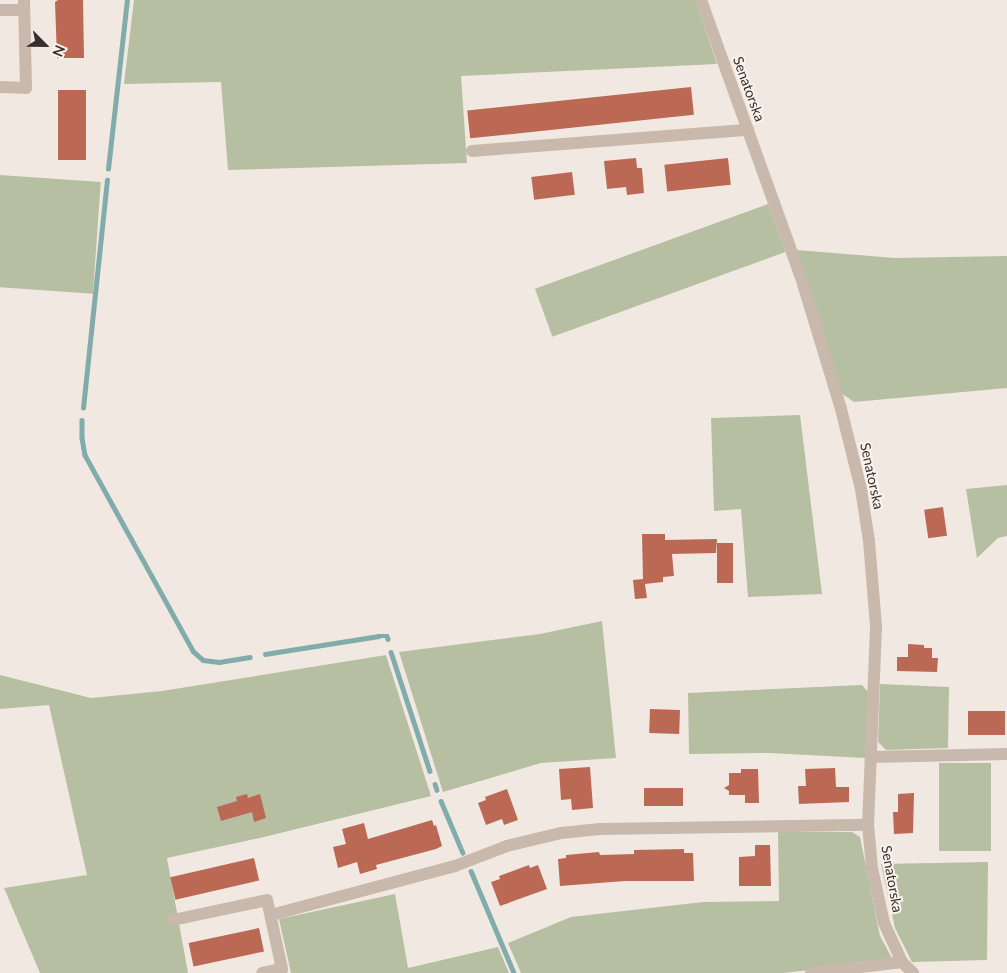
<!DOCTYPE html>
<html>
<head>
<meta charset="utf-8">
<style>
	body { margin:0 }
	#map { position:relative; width:1007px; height:973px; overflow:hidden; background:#f1e9e1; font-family:Lato,sans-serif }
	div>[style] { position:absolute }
	.green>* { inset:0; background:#b7bfa2; transform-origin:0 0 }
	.stream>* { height:4.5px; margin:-2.25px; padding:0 2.25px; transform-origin:2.25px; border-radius:2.25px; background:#82acac }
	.building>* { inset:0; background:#bb6955; transform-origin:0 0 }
	.minor>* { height:12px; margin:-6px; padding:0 6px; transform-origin:6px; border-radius:6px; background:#c9b9ad }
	span { translate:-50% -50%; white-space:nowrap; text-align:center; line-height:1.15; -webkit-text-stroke:4px #f9f3ed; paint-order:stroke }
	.street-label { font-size:14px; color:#382f2b }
	.north { position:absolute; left:20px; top:20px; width:50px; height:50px; -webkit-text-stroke:4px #f9f3ed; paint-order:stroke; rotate:113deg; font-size:14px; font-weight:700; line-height:20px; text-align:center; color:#382f2b }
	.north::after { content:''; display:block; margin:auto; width:18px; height:22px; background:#382f2b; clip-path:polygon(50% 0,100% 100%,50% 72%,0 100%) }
</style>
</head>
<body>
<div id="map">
	<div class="green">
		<i style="clip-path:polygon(134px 0,695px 0,717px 64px,461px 76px,467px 163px,228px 170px,221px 82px,124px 84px)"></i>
		<i style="left:0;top:175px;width:101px;height:112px;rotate:4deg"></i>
		<i style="left:768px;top:204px;width:51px;height:248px;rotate:70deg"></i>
		<i style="clip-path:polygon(797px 250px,895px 258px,1007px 256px,1007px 388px,854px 402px,841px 393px)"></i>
		<i style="clip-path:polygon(800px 415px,822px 594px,748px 597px,741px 509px,714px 511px,711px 418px)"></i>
		<i style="clip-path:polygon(1007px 485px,1007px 536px,998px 538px,977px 558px,966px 489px)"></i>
		<i style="clip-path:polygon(602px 621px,616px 758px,541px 763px,443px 792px,399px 652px,540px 634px)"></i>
		<i style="clip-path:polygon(386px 655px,431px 796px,260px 838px,167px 858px,188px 973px,40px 973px,4px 888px,87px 875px,49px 705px,0 709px,0 675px,91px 698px,162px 691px)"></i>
		<i style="clip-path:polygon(880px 684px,949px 687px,948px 748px,886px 750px,878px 742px)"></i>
		<i style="clip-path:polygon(862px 685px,869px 693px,865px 758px,769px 753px,689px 754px,688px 693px)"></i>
		<i style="left:939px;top:763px;width:52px;height:88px"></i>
		<i style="clip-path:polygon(778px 832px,852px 832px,860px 837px,880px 936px,893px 960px,784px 973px,521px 973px,508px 943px,571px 917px,703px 902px,779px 901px)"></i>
		<i style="clip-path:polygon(988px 862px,987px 960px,912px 962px,895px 928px,881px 864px)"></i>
		<i style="clip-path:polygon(395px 894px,408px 968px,498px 947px,509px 973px,291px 973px,279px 919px)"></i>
	</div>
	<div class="stream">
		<i style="left:108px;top:169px;width:170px;rotate:-83.6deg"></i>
		<i style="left:83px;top:408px;width:229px;rotate:-84deg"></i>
		<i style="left:82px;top:420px;width:18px;rotate:90deg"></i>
		<i style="left:82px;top:438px;width:17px;rotate:80deg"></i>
		<i style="left:85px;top:455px;width:224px;rotate:61.1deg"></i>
		<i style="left:193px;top:651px;width:13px;rotate:42deg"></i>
		<i style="left:203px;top:660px;width:16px;rotate:7deg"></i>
		<i style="left:219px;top:662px;width:31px;rotate:-9deg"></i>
		<i style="left:391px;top:652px;width:125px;rotate:71.9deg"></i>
		<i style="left:265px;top:654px;width:115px;rotate:-9deg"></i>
		<i style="left:379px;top:636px;width:8px"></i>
		<i style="left:387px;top:636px;width:3px;rotate:72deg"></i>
		<i style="left:435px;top:784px;width:6px;rotate:72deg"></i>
		<i style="left:441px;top:801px;width:56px;rotate:67.1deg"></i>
		<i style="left:471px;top:871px;width:111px;rotate:67.1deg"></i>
	</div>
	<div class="building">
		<i style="clip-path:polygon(58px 0,83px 0,84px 58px,57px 58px,55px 2px)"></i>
		<i style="left:691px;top:87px;width:28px;height:225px;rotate:84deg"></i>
		<i style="left:58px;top:90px;width:28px;height:70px"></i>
		<i style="clip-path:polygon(636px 158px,637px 168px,642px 168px,644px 193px,627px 195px,626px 187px,607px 189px,604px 161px)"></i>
		<i style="left:728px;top:158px;width:27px;height:64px;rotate:84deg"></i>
		<i style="left:572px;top:172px;width:23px;height:41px;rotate:83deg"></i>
		<i style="left:943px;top:507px;width:29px;height:19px;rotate:82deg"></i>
		<i style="clip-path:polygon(642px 534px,665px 534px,665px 540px,717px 539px,716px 553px,672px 554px,674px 576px,663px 577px,663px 582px,645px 584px,647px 598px,635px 599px,633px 580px,643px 579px)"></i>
		<i style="left:717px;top:543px;width:16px;height:40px"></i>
		<i style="clip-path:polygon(908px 644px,924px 645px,924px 648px,932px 648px,932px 658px,938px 658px,937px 672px,897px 671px,897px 657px,908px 657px)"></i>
		<i style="left:650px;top:709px;width:30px;height:24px;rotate:2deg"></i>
		<i style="left:968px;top:711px;width:37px;height:24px"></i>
		<i style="clip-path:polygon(590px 767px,593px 808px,572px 810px,571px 799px,561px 800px,559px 769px)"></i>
		<i style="clip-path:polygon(835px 768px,836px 787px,849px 787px,849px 802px,799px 804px,798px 786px,806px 786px,805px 769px)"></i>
		<i style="clip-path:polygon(741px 769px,758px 769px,759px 803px,745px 803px,745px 795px,729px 795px,729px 791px,724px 788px,729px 785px,729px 773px,741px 773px)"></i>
		<i style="left:644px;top:788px;width:39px;height:18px"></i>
		<i style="clip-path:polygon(507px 789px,518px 820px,504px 825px,502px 819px,486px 825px,478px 803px,486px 800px,485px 797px)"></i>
		<i style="clip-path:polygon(914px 793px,913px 833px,894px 834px,893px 812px,898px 812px,898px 794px)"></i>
		<i style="clip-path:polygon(247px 794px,248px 798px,260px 794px,266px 818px,254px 822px,252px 812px,221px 821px,217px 807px,237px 801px,236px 797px)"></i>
		<i style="clip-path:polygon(432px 820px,434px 826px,436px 825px,442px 846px,436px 849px,376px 865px,377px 869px,360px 874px,357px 862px,338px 868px,333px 847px,346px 844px,342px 829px,364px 823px,368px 839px)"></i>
		<i style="clip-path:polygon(755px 845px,770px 845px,771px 886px,739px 886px,739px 857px,755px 856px)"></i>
		<i style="clip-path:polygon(684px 849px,684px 853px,693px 853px,694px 881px,625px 881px,560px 886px,558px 859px,566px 858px,566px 855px,599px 852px,600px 855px,634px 854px,634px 850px)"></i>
		<i style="left:254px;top:858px;width:23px;height:86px;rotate:77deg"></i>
		<i style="clip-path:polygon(529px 865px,530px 868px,538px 865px,547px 889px,500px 906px,491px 882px,500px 879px,499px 876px)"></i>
		<i style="left:259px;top:928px;width:24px;height:72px;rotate:78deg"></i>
	</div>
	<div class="minor">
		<i style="left:701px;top:0;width:302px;rotate:70.2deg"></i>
		<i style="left:803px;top:284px;width:131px;rotate:73.1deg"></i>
		<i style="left:841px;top:409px;width:82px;rotate:76deg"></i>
		<i style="left:861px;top:489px;width:53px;rotate:81.3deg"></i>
		<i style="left:869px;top:541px;width:86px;rotate:85.3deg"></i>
		<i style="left:876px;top:627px;width:198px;rotate:92.3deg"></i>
		<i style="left:868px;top:825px;width:43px;rotate:84.7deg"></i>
		<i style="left:872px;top:868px;width:56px;rotate:77.7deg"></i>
		<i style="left:884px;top:923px;width:43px;rotate:65.2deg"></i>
		<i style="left:902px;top:962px;width:16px;rotate:45deg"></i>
		<i style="left:0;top:10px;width:24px"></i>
		<i style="left:0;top:87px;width:26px;rotate:2deg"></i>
		<i style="left:26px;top:88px;width:88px;rotate:-91.3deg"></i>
		<i style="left:472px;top:151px;width:277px;rotate:-4.4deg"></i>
		<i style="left:872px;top:757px;width:135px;rotate:-1.3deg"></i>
		<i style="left:271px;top:915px;width:190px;rotate:-14.9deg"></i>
		<i style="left:455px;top:866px;width:56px;rotate:-21deg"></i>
		<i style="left:507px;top:846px;width:56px;rotate:-13.5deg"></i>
		<i style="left:561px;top:833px;width:39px;rotate:-6deg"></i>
		<i style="left:600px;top:829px;width:268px;rotate:-0.9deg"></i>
		<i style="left:173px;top:920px;width:96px;rotate:-12deg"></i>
		<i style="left:267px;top:900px;width:71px;rotate:77.7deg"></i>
		<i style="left:282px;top:969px;width:20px;rotate:169deg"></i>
		<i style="left:811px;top:973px;width:92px;rotate:-6.9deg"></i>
	</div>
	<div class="street-label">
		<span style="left:749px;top:89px;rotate:70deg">Senatorska</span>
		<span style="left:872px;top:476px;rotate:78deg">Senatorska</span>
		<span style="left:892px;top:879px;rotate:80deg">Senatorska</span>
	</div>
	<div class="north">N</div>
</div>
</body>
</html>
